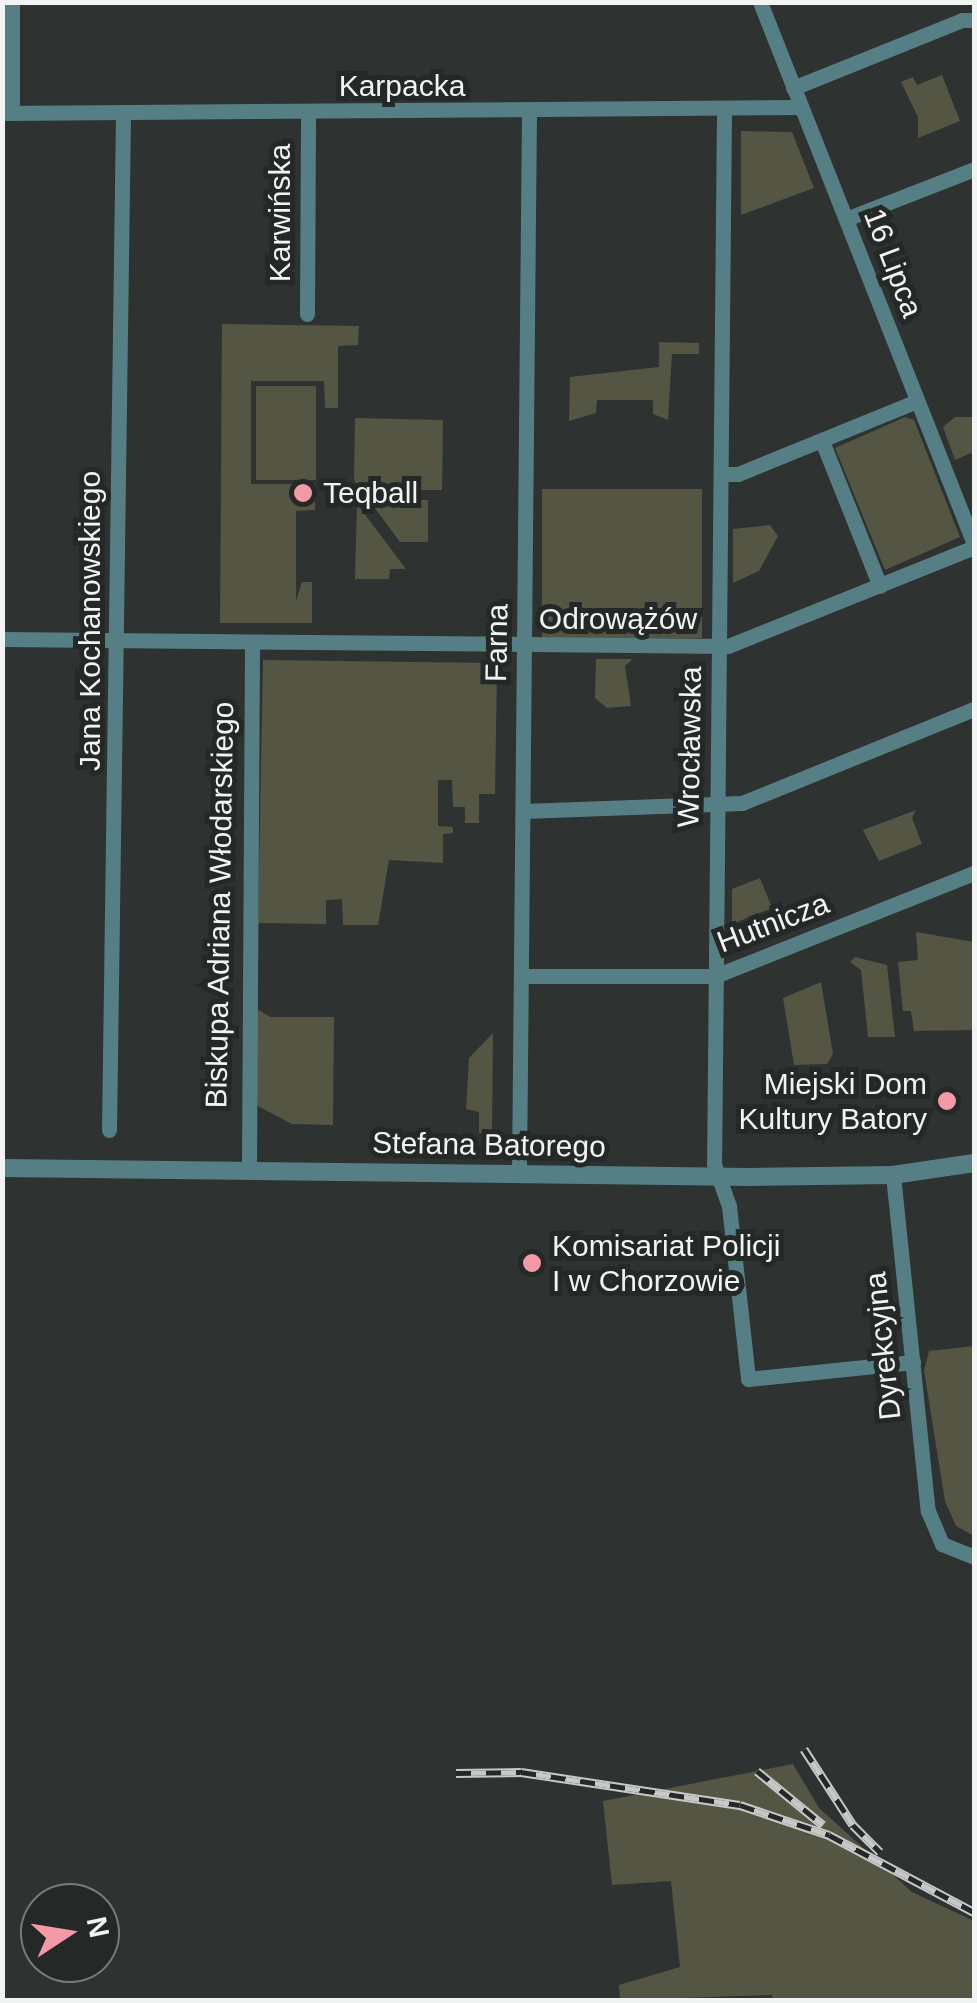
<!DOCTYPE html>
<html>
<head>
<meta charset="utf-8">
<style>
	body { margin:0 }
	#map { position:relative; width:977px; height:2003px; overflow:hidden; background:#2e3231; font-family:Helvetica,sans-serif }
	div>[style] { position:absolute }
	.green>* { inset:0; background:#554; transform-origin:0 0 }
	.minor>* { height:15px; margin:-7.5px; padding:0 7.5px; transform-origin:7.5px; border-radius:7.5px; background:#567f85 }
	.tertiary>* { height:18px; margin:-9px; padding:0 9px; transform-origin:9px; border-radius:9px; background:#567f85 }
	.rail>* { height:9px; margin-top:-4.5px; transform-origin:0; background:repeating-linear-gradient(90deg,#242927 0 15px,#c6c9c8 0 30px); box-sizing:border-box; border-block:2px solid #c6c9c8 }
	.dots>* { width:28px; height:28px; translate:-50% -50%; box-sizing:border-box; border:5px solid #242927; border-radius:50% }
	span { translate:-50% -50%; white-space:nowrap; text-align:center; line-height:1.15; -webkit-text-stroke:10px #242927; paint-order:stroke }
	.street-label { font-size:30px; color:#f1f4f3 }
	.poi-label { font-size:30px; color:#f1f4f3 }
	.left { translate:0 -50%; text-align:left }
	.right { translate:-100% -50%; text-align:right }
	.frame { position:absolute; inset:0; border:5px solid #f1f4f3; pointer-events:none }
	.north { position:absolute; left:20px; top:1883px; width:100px; height:100px; box-sizing:border-box; background:#242927; border:2px solid #767a79; border-radius:50%; rotate:78deg; font-size:28px; font-weight:700; line-height:40px; text-align:center; color:#f1f4f3 }
	.north::after { content:''; display:block; margin:auto; width:35px; height:45px; background:#f49aa6; clip-path:polygon(50% 0,100% 100%,50% 72%,0 100%) }
</style>
</head>
<body>
<div id="map">
	<div class="green">
		<i style="clip-path:polygon(942px 75px,960px 121px,918px 138px,918px 117px,901px 82px,913px 77px,917px 85px)"></i>
		<i style="clip-path:polygon(741px 131px,792px 132px,814px 188px,741px 215px)"></i>
		<i style="clip-path:polygon(222px 324px,359px 326px,358px 345px,338px 346px,338px 408px,325px 408px,324px 381px,251px 381px,251px 484px,315px 484px,315px 510px,296px 511px,296px 601px,302px 582px,312px 582px,312px 623px,220px 623px)"></i>
		<i style="clip-path:polygon(659px 342px,699px 343px,699px 354px,672px 354px,668px 420px,653px 414px,653px 400px,597px 400px,596px 413px,569px 421px,570px 377px,659px 367px)"></i>
		<i style="left:256px;top:386px;width:60px;height:94px"></i>
		<i style="clip-path:polygon(905px 417px,914px 420px,960px 537px,885px 570px,835px 448px)"></i>
		<i style="clip-path:polygon(955px 417px,974px 417px,974px 459px,971px 453px,955px 460px,943px 427px)"></i>
		<i style="clip-path:polygon(355px 418px,443px 420px,442px 490px,360px 490px,354px 480px)"></i>
		<i style="left:542px;top:489px;width:160px;height:149px"></i>
		<i style="clip-path:polygon(369px 500px,428px 500px,428px 542px,400px 542px)"></i>
		<i style="clip-path:polygon(357px 504px,406px 569px,390px 569px,389px 579px,355px 579px)"></i>
		<i style="clip-path:polygon(770px 525px,778px 536px,759px 571px,733px 583px,733px 529px)"></i>
		<i style="clip-path:polygon(596px 659px,633px 659px,625px 666px,631px 706px,607px 708px,595px 698px)"></i>
		<i style="clip-path:polygon(263px 660px,492px 663px,497px 670px,495px 794px,479px 794px,479px 823px,465px 823px,465px 807px,453px 807px,452px 780px,438px 780px,438px 826px,453px 827px,453px 833px,443px 834px,443px 863px,389px 860px,378px 925px,343px 925px,342px 899px,326px 900px,326px 924px,258px 923px)"></i>
		<i style="clip-path:polygon(916px 810px,912px 818px,922px 844px,879px 861px,863px 830px)"></i>
		<i style="clip-path:polygon(760px 878px,772px 908px,732px 924px,732px 889px)"></i>
		<i style="clip-path:polygon(916px 932px,974px 942px,974px 1030px,914px 1031px,911px 1011px,903px 1011px,898px 962px,918px 960px)"></i>
		<i style="clip-path:polygon(855px 957px,887px 965px,895px 1037px,868px 1037px,861px 970px,850px 962px)"></i>
		<i style="clip-path:polygon(821px 982px,833px 1054px,827px 1064px,794px 1065px,783px 998px)"></i>
		<i style="clip-path:polygon(257px 1009px,270px 1017px,334px 1017px,333px 1125px,292px 1124px,256px 1105px)"></i>
		<i style="clip-path:polygon(493px 1033px,492px 1134px,479px 1133px,479px 1112px,466px 1109px,469px 1058px)"></i>
		<i style="clip-path:polygon(974px 1346px,974px 1536px,956px 1526px,945px 1501px,924px 1371px,929px 1351px)"></i>
		<i style="clip-path:polygon(793px 1764px,819px 1808px,912px 1892px,974px 1921px,974px 2000px,773px 2000px,772px 1995px,620px 2000px,619px 1985px,680px 1967px,671px 1881px,612px 1885px,603px 1801px)"></i>
	</div>
	<div class="minor">
		<i style="left:760px;top:2px;width:583px;rotate:68.45deg"></i>
		<i style="left:793px;top:88px;width:182px;rotate:-21.9deg"></i>
		<i style="left:962px;top:20px;width:12px"></i>
		<i style="left:724px;top:112px;width:1052px;rotate:90.54deg"></i>
		<i style="left:714px;top:1164px;width:45px;rotate:70.3deg"></i>
		<i style="left:729px;top:1206px;width:174px;rotate:83.7deg"></i>
		<i style="left:748px;top:1379px;width:166px;rotate:-5.9deg"></i>
		<i style="left:2px;top:113px;width:799px;rotate:-0.43deg"></i>
		<i style="left:12px;top:113px;width:111px;rotate:-90deg"></i>
		<i style="left:846px;top:219px;width:137px;rotate:-21.3deg"></i>
		<i style="left:307px;top:314px;width:201px;rotate:-89.7deg"></i>
		<i style="left:822px;top:441px;width:156px;rotate:68.2deg"></i>
		<i style="left:722px;top:474px;width:16px"></i>
		<i style="left:738px;top:474px;width:193px;rotate:-22.2deg"></i>
		<i style="left:2px;top:639px;width:726px;rotate:0.55deg"></i>
		<i style="left:728px;top:646px;width:265px;rotate:-21.9deg"></i>
		<i style="left:523px;top:811px;width:219px;rotate:-2.1deg"></i>
		<i style="left:742px;top:803px;width:250px;rotate:-22.1deg"></i>
		<i style="left:523px;top:976px;width:192px"></i>
		<i style="left:715px;top:976px;width:279px;rotate:-21.7deg"></i>
		<i style="left:109px;top:1130px;width:1017px;rotate:-89.21deg"></i>
		<i style="left:249px;top:1169px;width:527px;rotate:-89.67deg"></i>
		<i style="left:519px;top:1173px;width:1059px;rotate:-89.46deg"></i>
		<i style="left:893px;top:1175px;width:338px;rotate:84.1deg"></i>
		<i style="left:928px;top:1511px;width:36px;rotate:67deg"></i>
		<i style="left:942px;top:1544px;width:35px;rotate:22deg"></i>
	</div>
	<div class="tertiary">
		<i style="left:2px;top:1168px;width:748px;rotate:0.69deg"></i>
		<i style="left:750px;top:1177px;width:143px;rotate:-0.8deg"></i>
		<i style="left:893px;top:1175px;width:82px;rotate:-8.4deg"></i>
	</div>
	<div class="rail">
		<i style="left:804px;top:1749px;width:90px;rotate:57.2deg"></i>
		<i style="left:853px;top:1825px;width:38px;rotate:45deg"></i>
		<i style="left:757px;top:1771px;width:85px;rotate:39.3deg"></i>
		<i style="left:456px;top:1773px;width:65px;rotate:-0.9deg"></i>
		<i style="left:521px;top:1772px;width:221px;rotate:8.6deg"></i>
		<i style="left:740px;top:1805px;width:94px;rotate:18.6deg"></i>
		<i style="left:829px;top:1835px;width:164px;rotate:28deg"></i>
	</div>
	<div class="dots">
		<i style="left:303px;top:493px;background:#f49aa6"></i>
		<i style="left:947px;top:1101px;background:#f49aa6"></i>
		<i style="left:532px;top:1263px;background:#f49aa6"></i>
	</div>
	<div class="street-label">
		<span style="left:402px;top:86px">Karpacka</span>
		<span style="left:280px;top:213px;rotate:-90deg">Karwińska</span>
		<span style="left:893px;top:263px;rotate:69deg">16 Lipca</span>
		<span style="left:618px;top:619px">Odrowążów</span>
		<span style="left:90px;top:621px;rotate:-90deg">Jana Kochanowskiego</span>
		<span style="left:497px;top:643px;rotate:-89deg">Farna</span>
		<span style="left:690px;top:747px;rotate:-89deg">Wrocławska</span>
		<span style="left:220px;top:905px;rotate:-89deg">Biskupa Adriana Włodarskiego</span>
		<span style="left:773px;top:923px;rotate:-21deg">Hutnicza</span>
		<span style="left:489px;top:1145px;rotate:1deg">Stefana Batorego</span>
		<span style="left:883px;top:1346px;rotate:-96deg">Dyrekcyjna</span>
	</div>
	<div class="poi-label">
		<span class="left" style="left:323px;top:493px">Teqball</span>
		<span class="right" style="left:927px;top:1101px">Miejski Dom<br>Kultury Batory</span>
		<span class="left" style="left:552px;top:1263px">Komisariat Policji<br>I w Chorzowie</span>
	</div>
	<div class="frame"></div>
	<div class="north">N</div>
</div>
</body>
</html>
